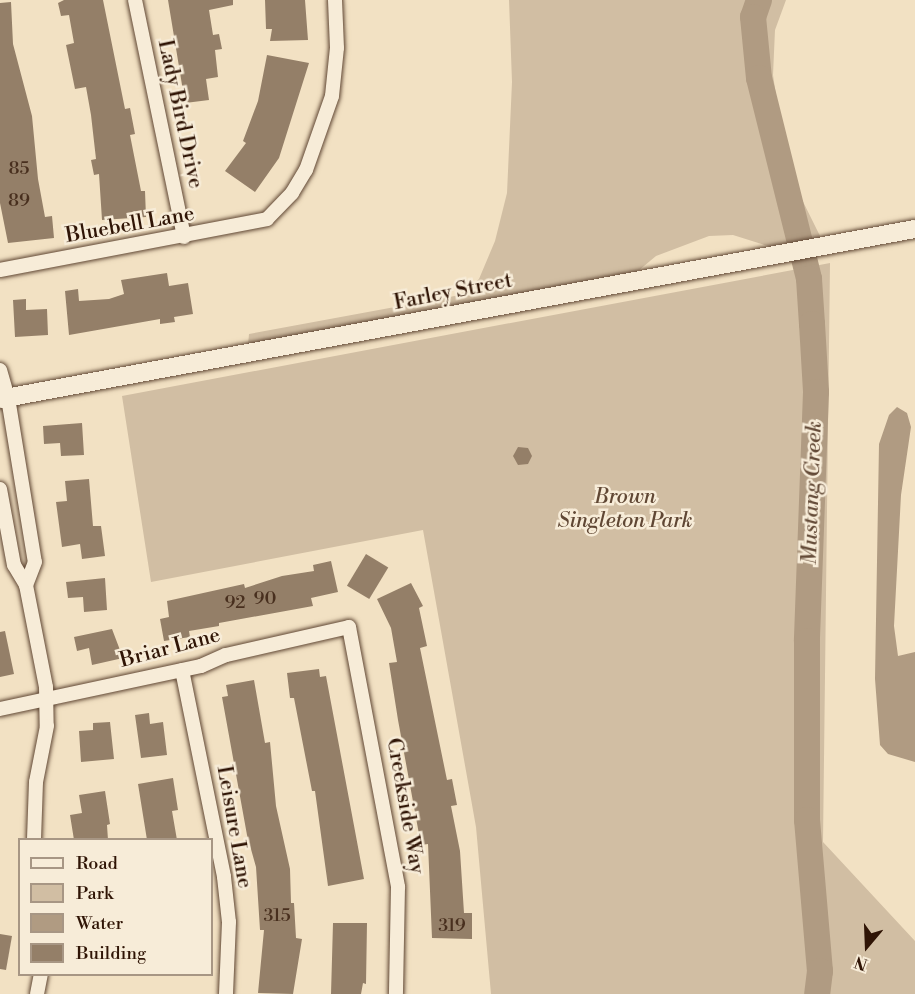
<!DOCTYPE html>
<html>
<head>
<meta charset="utf-8">
<style>
	body { margin:0 }
	#map { position:relative; width:915px; height:994px; overflow:hidden; background:#f2e1c3; font-family:"Libre Bodoni",serif }
	div>[style] { position:absolute }
	.green>* { inset:0; background:#d1bea3 }
	.water>* { inset:0; background:#b09b82 }
	.river>* { height:26px; margin:-13px; padding:0 13px; transform-origin:13px; border-radius:13px; background:#b09b82 }
	.building>* { inset:0; background:#947f68; transform-origin:0 0 }
	.roads { filter:drop-shadow(0 0 2px #604734) drop-shadow(0 0 2px #604734) }
	.street>* { height:14px; margin:-7px; padding:0 7px; transform-origin:7px; border-radius:7px; background:#f7ecd8 }
	.secondary>* { height:18px; margin:-9px; padding:0 9px; transform-origin:9px; border-radius:9px; background:#f7ecd8 }
	span { translate:-50% -50%; white-space:nowrap; text-align:center; line-height:1.15; -webkit-text-stroke:5px #f7ecd8; paint-order:stroke }
	.number-label { font-size:18px; color:#482f1e }
	.number-label span { -webkit-text-stroke-width:0 }
	.street-label { font-size:21px; color:#2f1405 }
	.park-label { font-size:21px; color:#604734; font-style:italic }
	.water-label { font-size:22px; color:#634a37; font-style:italic }
	.legend { position:absolute; left:18px; top:838px; width:195px; height:138px; box-sizing:border-box; background:#f7ecd8; border:2px solid #a79684; margin:0; padding:8px 10px; list-style:none; font-size:18px; color:#2f1405 }
	.legend li { display:flex; align-items:center; gap:12px; height:30px }
	.legend b { width:30px; border:2px solid #a79684 }
	.north { position:absolute; left:837px; top:916px; width:60px; height:60px; -webkit-text-stroke:4px #f7ecd8; paint-order:stroke; rotate:199deg; font-size:16px; font-weight:700; line-height:24px; text-align:center; color:#2f1405 }
	.north::after { content:''; display:block; margin:auto; width:21px; height:27px; background:#2f1405; clip-path:polygon(50% 0,100% 100%,50% 72%,0 100%) }
</style>
</head>
<body>
<div id="map">
	<div class="green">
		<i style="clip-path:polygon(509px 0,786px 0,775px 30px,773px 75px,778px 109px,772px 139px,821px 238px,796px 240px,774px 248px,733px 235px,709px 236px,656px 256px,632px 276px,248px 345px,249px 334px,460px 295px,479px 279px,495px 241px,507px 193px,512px 82px)"></i>
		<i style="clip-path:polygon(830px 263px,823px 842px,915px 941px,915px 994px,491px 994px,476px 827px,423px 530px,151px 582px,122px 396px)"></i>
	</div>
	<div class="water">
		<i style="clip-path:polygon(897px 407px,907px 413px,911px 427px,901px 495px,894px 626px,898px 656px,915px 652px,915px 762px,888px 754px,880px 745px,875px 679px,879px 444px,889px 415px)"></i>
	</div>
	<div class="river">
		<i style="left:759px;top:0;width:18px;rotate:109deg"></i>
		<i style="left:753px;top:17px;width:61px;rotate:84.4deg"></i>
		<i style="left:759px;top:78px;width:207px;rotate:76deg"></i>
		<i style="left:809px;top:279px;width:45px;rotate:86.2deg"></i>
		<i style="left:812px;top:324px;width:68px;rotate:86.6deg"></i>
		<i style="left:816px;top:392px;width:249px;rotate:92.1deg"></i>
		<i style="left:807px;top:641px;width:179px;rotate:90deg"></i>
		<i style="left:807px;top:820px;width:152px;rotate:85.1deg"></i>
		<i style="left:820px;top:971px;width:23px;rotate:97deg"></i>
	</div>
	<div class="building">
		<i style="clip-path:polygon(64px 0,103px 0,125px 109px,130px 108px,135px 134px,130px 135px,141px 191px,145px 191px,146px 217px,102px 220px,99px 174px,94px 175px,91px 160px,96px 159px,91px 115px,86px 87px,75px 89px,66px 45px,74px 43px,69px 15px,61px 16px,58px 3px)"></i>
		<i style="clip-path:polygon(168px 0,233px 0,233px 5px,209px 10px,213px 35px,219px 34px,222px 49px,215px 50px,218px 77px,206px 79px,209px 100px,185px 103px)"></i>
		<i style="clip-path:polygon(265px 0,305px 0,308px 40px,270px 41px,272px 29px,266px 29px)"></i>
		<i style="clip-path:polygon(11px 2px,13px 44px,32px 116px,38px 179px,45px 217px,52px 216px,54px 238px,8px 243px,0 203px,0 3px)"></i>
		<i style="clip-path:polygon(267px 55px,309px 63px,279px 158px,255px 192px,225px 171px,246px 143px,243px 141px,258px 101px)"></i>
		<i style="clip-path:polygon(167px 273px,169px 286px,188px 283px,193px 314px,174px 317px,175px 322px,160px 324px,160px 319px,69px 335px,65px 291px,78px 289px,79px 301px,109px 299px,124px 294px,121px 280px)"></i>
		<i style="clip-path:polygon(26px 299px,26px 310px,47px 309px,48px 335px,15px 337px,13px 300px)"></i>
		<i style="clip-path:polygon(82px 423px,84px 455px,61px 456px,60px 443px,44px 444px,43px 426px)"></i>
		<i style="clip-path:polygon(518px 447px,528px 448px,532px 456px,528px 464px,518px 465px,513px 456px)"></i>
		<i style="clip-path:polygon(89px 479px,93px 526px,101px 526px,105px 556px,82px 559px,80px 544px,62px 547px,56px 502px,67px 501px,65px 481px)"></i>
		<i style="left:366px;top:554px;width:26px;height:37px;rotate:31deg"></i>
		<i style="clip-path:polygon(331px 561px,338px 592px,311px 598px,313px 606px,219px 623px,219px 626px,189px 631px,190px 637px,164px 641px,160px 619px,169px 617px,167px 601px,244px 584px,245px 588px,282px 576px,314px 571px,313px 565px)"></i>
		<i style="clip-path:polygon(105px 578px,107px 610px,84px 612px,83px 597px,68px 598px,66px 582px)"></i>
		<i style="clip-path:polygon(411px 583px,423px 606px,419px 608px,427px 646px,420px 648px,447px 780px,452px 779px,457px 805px,451px 806px,460px 851px,464px 913px,472px 913px,472px 939px,432px 938px,428px 844px,421px 845px,398px 720px,389px 663px,397px 662px,391px 628px,377px 599px)"></i>
		<i style="clip-path:polygon(112px 629px,123px 658px,92px 665px,89px 648px,77px 651px,74px 637px)"></i>
		<i style="clip-path:polygon(5px 631px,14px 674px,0 677px,0 632px)"></i>
		<i style="clip-path:polygon(319px 669px,320px 677px,326px 676px,364px 879px,328px 886px,315px 791px,312px 791px,294px 698px,290px 698px,287px 673px)"></i>
		<i style="clip-path:polygon(254px 680px,265px 743px,270px 742px,276px 806px,290px 869px,291px 903px,294px 903px,296px 938px,302px 939px,293px 994px,258px 993px,264px 930px,260px 930px,256px 867px,247px 835px,222px 697px,228px 696px,226px 685px)"></i>
		<i style="clip-path:polygon(149px 713px,150px 724px,163px 722px,167px 755px,141px 758px,135px 715px)"></i>
		<i style="clip-path:polygon(110px 722px,114px 759px,81px 762px,79px 731px,93px 730px,93px 723px)"></i>
		<i style="clip-path:polygon(173px 778px,178px 810px,172px 811px,177px 840px,147px 840px,138px 784px)"></i>
		<i style="clip-path:polygon(105px 791px,110px 824px,107px 825px,108px 840px,74px 840px,70px 815px,82px 813px,79px 795px)"></i>
		<i style="clip-path:polygon(333px 923px,367px 923px,366px 984px,363px 983px,361px 994px,331px 994px)"></i>
		<i style="clip-path:polygon(0 934px,12px 936px,6px 970px,0 969px)"></i>
	</div>
	<div class="roads">
		<div class="street">
			<i style="left:135px;top:0;width:242px;rotate:78.3deg"></i>
			<i style="left:0;top:270px;width:272px;rotate:-10.8deg"></i>
			<i style="left:267px;top:219px;width:36px;rotate:-46deg"></i>
			<i style="left:292px;top:193px;width:27px;rotate:-59deg"></i>
			<i style="left:306px;top:170px;width:78px;rotate:-70.6deg"></i>
			<i style="left:332px;top:96px;width:48px;rotate:-84.1deg"></i>
			<i style="left:337px;top:48px;width:48px;rotate:-92.4deg"></i>
			<i style="left:0;top:370px;width:29px;rotate:74deg"></i>
			<i style="left:8px;top:398px;width:166px;rotate:80.7deg"></i>
			<i style="left:35px;top:562px;width:25px;rotate:111deg"></i>
			<i style="left:0;top:489px;width:77px;rotate:79.6deg"></i>
			<i style="left:14px;top:565px;width:23px;rotate:59deg"></i>
			<i style="left:26px;top:585px;width:104px;rotate:78.9deg"></i>
			<i style="left:46px;top:687px;width:39px;rotate:89deg"></i>
			<i style="left:47px;top:726px;width:57px;rotate:101.1deg"></i>
			<i style="left:36px;top:782px;width:58px;rotate:92deg"></i>
			<i style="left:182px;top:670px;width:211px;rotate:78.5deg"></i>
			<i style="left:224px;top:877px;width:45px;rotate:83.7deg"></i>
			<i style="left:229px;top:922px;width:72px;rotate:92.4deg"></i>
			<i style="left:0;top:709px;width:206px;rotate:-12.1deg"></i>
			<i style="left:201px;top:666px;width:27px;rotate:-24deg"></i>
			<i style="left:226px;top:655px;width:126px;rotate:-12.8deg"></i>
			<i style="left:349px;top:627px;width:265px;rotate:79.3deg"></i>
			<i style="left:398px;top:887px;width:107px;rotate:91.1deg"></i>
			<i style="left:37px;top:994px;width:20px;rotate:-79deg"></i>
		</div>
		<div class="secondary">
			<i style="left:0;top:399px;width:931px;rotate:-10.53deg"></i>
		</div>
	</div>
	<div class="number-label">
		<span style="left:19px;top:169px">85</span>
		<span style="left:19px;top:201px">89</span>
		<span style="left:265px;top:599px">90</span>
		<span style="left:235px;top:603px">92</span>
		<span style="left:277px;top:916px">315</span>
		<span style="left:452px;top:926px">319</span>
	</div>
	<div class="street-label">
		<span style="left:180px;top:114px;rotate:78deg">Lady Bird Drive</span>
		<span style="left:130px;top:225px;rotate:-10deg">Bluebell Lane</span>
		<span style="left:453px;top:292px;rotate:-11deg">Farley Street</span>
		<span style="left:170px;top:648px;rotate:-15deg">Briar Lane</span>
		<span style="left:405px;top:806px;rotate:80deg">Creekside Way</span>
		<span style="left:234px;top:827px;rotate:80deg">Leisure Lane</span>
	</div>
	<div class="park-label">
		<span style="left:625px;top:509px">Brown<br>Singleton Park</span>
	</div>
	<div class="water-label">
		<span style="left:812px;top:493px;rotate:-88deg">Mustang Creek</span>
	</div>
	<ul class="legend">
	<li><b style="height:8px;background:#f7ecd8"></b>Road</li>
	<li><b style="height:16px;background:#d1bea3"></b>Park</li>
	<li><b style="height:16px;background:#b09b82"></b>Water</li>
	<li><b style="height:16px;background:#947f68"></b>Building</li>
	</ul>
	<div class="north">N</div>
</div>
</body>
</html>
